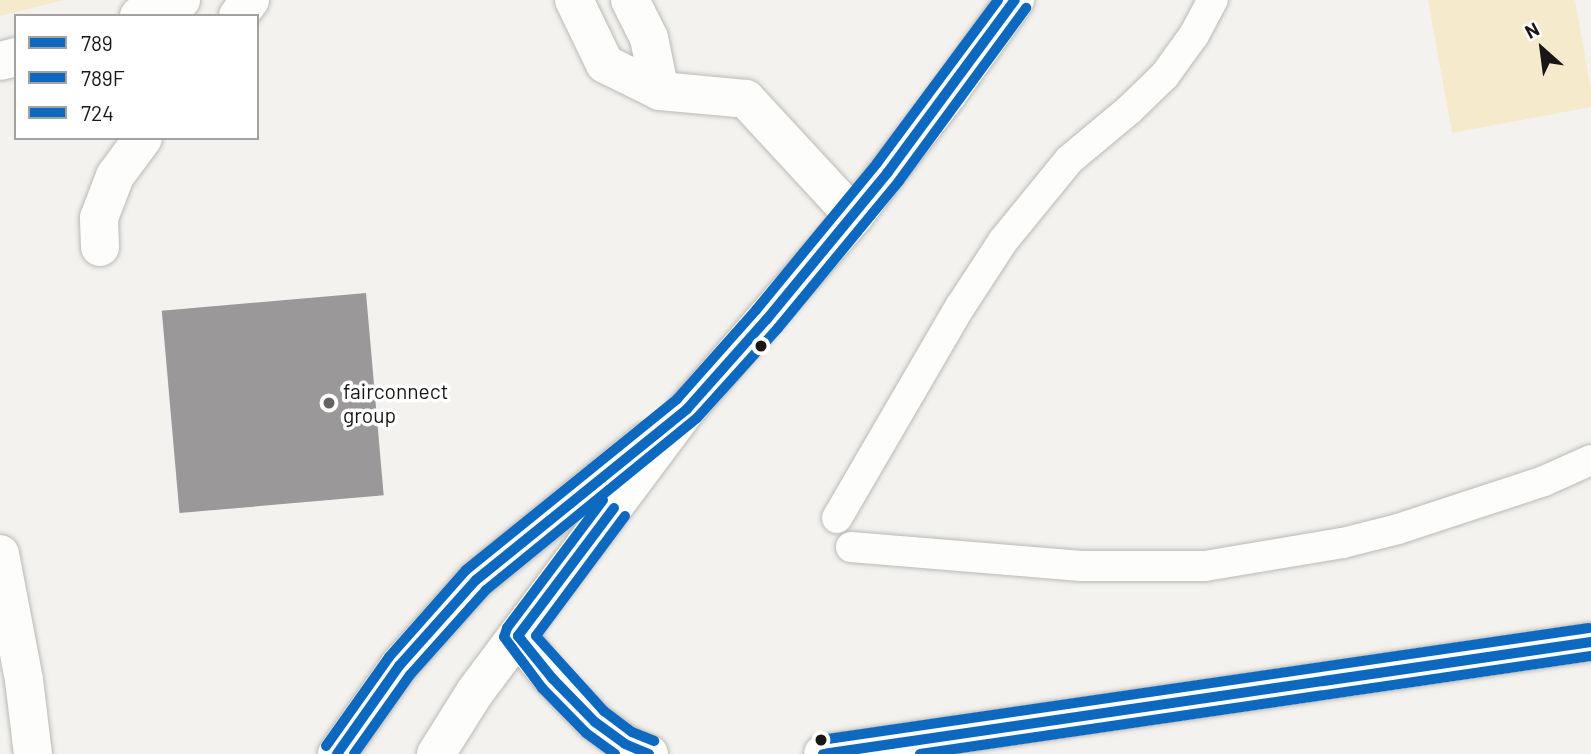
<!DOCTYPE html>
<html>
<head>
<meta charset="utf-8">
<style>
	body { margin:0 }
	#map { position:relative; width:1591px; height:754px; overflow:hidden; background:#f4f2ee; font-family:Barlow,sans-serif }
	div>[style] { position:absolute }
	.green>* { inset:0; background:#f6eacc }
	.building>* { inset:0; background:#9a9898; transform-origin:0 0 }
	.roads { filter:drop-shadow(0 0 2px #bbbab7) drop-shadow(0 0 2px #bbbab7) }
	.service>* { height:30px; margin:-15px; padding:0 15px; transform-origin:15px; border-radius:15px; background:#fdfdfc }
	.minor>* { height:38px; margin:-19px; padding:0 19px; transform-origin:19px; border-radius:19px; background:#fdfdfc }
	.tertiary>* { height:38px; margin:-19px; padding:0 19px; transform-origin:19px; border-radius:19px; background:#fdfdfc }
	.bus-1>* { height:10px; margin:-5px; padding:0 5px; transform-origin:5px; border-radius:5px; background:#0c69bf }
	.bus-2>* { height:10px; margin:-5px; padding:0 5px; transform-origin:5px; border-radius:5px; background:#0c69bf }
	.bus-3>* { height:10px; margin:-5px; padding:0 5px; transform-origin:5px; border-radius:5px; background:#0c69bf }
	.dots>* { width:19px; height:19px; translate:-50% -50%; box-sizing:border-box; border:4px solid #fff; border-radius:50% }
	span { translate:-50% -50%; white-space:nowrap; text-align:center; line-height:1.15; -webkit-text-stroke:7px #fff; paint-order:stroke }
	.poi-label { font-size:21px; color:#181715 }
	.left { translate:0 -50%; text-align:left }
	.legend { position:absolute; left:14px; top:14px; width:245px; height:126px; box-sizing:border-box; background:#fff; border:2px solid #a3a2a1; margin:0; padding:9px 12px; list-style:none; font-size:21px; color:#181715 }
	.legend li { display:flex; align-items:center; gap:14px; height:35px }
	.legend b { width:35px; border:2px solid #a3a2a1 }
	.north { position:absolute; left:1507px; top:14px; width:70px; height:70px; -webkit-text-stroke:5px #fff; paint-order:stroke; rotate:332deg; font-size:19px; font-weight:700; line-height:28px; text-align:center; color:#181715 }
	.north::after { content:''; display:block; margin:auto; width:24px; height:32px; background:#181715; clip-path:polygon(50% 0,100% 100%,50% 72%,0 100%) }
</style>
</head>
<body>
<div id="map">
	<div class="green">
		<i style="clip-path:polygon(0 0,64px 0,0 16px)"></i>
		<i style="clip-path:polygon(1428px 0,1575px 0,1591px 90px,1591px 107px,1452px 133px)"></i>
	</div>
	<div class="building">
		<i style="left:366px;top:293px;width:203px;height:205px;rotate:85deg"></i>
	</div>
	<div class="roads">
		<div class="service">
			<i style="left:837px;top:518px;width:244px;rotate:-59.8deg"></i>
			<i style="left:960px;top:307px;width:79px;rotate:-56.9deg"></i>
			<i style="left:1003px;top:241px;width:104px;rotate:-50.8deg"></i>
			<i style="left:1069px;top:160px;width:78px;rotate:-39.8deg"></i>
			<i style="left:1129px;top:110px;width:50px;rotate:-44.2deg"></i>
			<i style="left:1165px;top:75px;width:49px;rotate:-54.1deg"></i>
			<i style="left:1194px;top:35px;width:40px;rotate:-62deg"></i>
			<i style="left:851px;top:547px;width:231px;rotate:4.7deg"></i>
			<i style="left:1081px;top:566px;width:124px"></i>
			<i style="left:1205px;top:566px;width:140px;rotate:-9.5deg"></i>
			<i style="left:1343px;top:543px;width:57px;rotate:-14.3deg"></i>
			<i style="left:1398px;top:529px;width:154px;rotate:-18.2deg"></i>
			<i style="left:1544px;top:481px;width:51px;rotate:-24.1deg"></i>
		</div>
		<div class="minor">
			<i style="left:574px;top:0;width:71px;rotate:64.2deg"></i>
			<i style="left:605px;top:64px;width:61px;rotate:26.1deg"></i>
			<i style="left:660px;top:91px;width:86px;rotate:5.3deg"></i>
			<i style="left:746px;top:99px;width:159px;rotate:47.3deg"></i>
			<i style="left:630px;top:0;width:42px;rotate:63.4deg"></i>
			<i style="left:649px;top:38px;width:54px;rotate:78.3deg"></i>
			<i style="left:139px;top:16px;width:45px;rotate:-20.9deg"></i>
			<i style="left:238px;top:16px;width:20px;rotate:-53deg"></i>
			<i style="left:0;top:61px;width:16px;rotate:-14deg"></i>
			<i style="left:100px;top:247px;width:29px;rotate:-92deg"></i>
			<i style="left:99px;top:218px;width:45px;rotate:-69.1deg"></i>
			<i style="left:115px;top:176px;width:47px;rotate:-53.6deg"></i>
			<i style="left:0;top:554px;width:128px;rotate:79.2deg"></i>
			<i style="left:24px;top:680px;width:75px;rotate:83.1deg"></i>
		</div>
		<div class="tertiary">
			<i style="left:518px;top:636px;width:54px;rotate:51deg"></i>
			<i style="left:552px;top:678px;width:62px;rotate:45.7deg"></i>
			<i style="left:595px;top:722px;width:37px;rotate:36deg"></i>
			<i style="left:625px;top:744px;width:26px;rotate:23deg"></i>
			<i style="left:337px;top:754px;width:108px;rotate:-54.8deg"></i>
			<i style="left:399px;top:666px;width:115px;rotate:-48.2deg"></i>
			<i style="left:476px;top:580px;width:220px;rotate:-39.1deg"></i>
			<i style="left:436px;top:754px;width:73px;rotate:-57.8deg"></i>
			<i style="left:475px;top:692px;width:354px;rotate:-53.2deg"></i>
			<i style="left:687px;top:409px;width:255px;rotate:-49.1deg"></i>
			<i style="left:854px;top:216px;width:156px;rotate:-52.5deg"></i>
			<i style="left:949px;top:92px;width:113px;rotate:-54.3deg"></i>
			<i style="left:823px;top:754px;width:776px;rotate:-8.3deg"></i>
		</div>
	</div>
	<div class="bus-1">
		<i style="left:614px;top:508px;width:160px;rotate:126.9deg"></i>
		<i style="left:518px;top:636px;width:54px;rotate:51deg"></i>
		<i style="left:552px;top:678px;width:62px;rotate:45.7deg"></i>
		<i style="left:595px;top:722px;width:37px;rotate:36deg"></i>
		<i style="left:625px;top:744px;width:26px;rotate:23deg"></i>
		<i style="left:337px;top:754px;width:108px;rotate:-54.8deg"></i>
		<i style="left:399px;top:666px;width:115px;rotate:-48.2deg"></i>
		<i style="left:476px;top:580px;width:272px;rotate:-39deg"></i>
		<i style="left:687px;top:409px;width:120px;rotate:-48.4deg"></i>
		<i style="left:767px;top:319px;width:190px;rotate:-50.5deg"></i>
		<i style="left:888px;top:172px;width:214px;rotate:-53.6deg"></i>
		<i style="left:823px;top:754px;width:776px;rotate:-8.3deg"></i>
	</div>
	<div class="bus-2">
		<i style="left:603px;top:500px;width:160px;rotate:126.9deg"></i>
		<i style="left:507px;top:628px;width:9px;rotate:108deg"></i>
		<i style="left:504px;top:637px;width:64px;rotate:53.3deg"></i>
		<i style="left:542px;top:688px;width:63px;rotate:45.6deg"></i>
		<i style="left:586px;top:733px;width:36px;rotate:36deg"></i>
		<i style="left:354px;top:754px;width:97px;rotate:-54.7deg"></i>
		<i style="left:410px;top:675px;width:114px;rotate:-48.2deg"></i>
		<i style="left:486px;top:590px;width:272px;rotate:-39.2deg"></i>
		<i style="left:697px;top:418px;width:121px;rotate:-48deg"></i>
		<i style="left:778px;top:328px;width:190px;rotate:-50.5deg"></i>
		<i style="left:899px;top:181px;width:215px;rotate:-53.7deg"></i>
		<i style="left:920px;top:754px;width:678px;rotate:-8.31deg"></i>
	</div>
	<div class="bus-3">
		<i style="left:625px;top:516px;width:149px;rotate:126.6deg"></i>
		<i style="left:536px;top:636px;width:101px;rotate:47.8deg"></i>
		<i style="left:604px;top:711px;width:35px;rotate:37deg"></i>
		<i style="left:632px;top:732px;width:24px;rotate:22deg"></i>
		<i style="left:821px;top:740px;width:776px;rotate:-8.3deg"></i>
		<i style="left:326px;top:746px;width:109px;rotate:-54.7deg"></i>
		<i style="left:389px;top:657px;width:116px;rotate:-48.5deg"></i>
		<i style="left:466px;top:570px;width:272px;rotate:-39deg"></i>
		<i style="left:677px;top:399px;width:119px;rotate:-48.4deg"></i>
		<i style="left:756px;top:310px;width:190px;rotate:-50.5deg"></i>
		<i style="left:877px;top:163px;width:203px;rotate:-53.4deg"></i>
	</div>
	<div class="dots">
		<i style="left:761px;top:346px;background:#181715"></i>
		<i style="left:329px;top:403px;background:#656461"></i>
		<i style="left:821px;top:740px;background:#181715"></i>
	</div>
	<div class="poi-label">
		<span class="left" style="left:343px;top:403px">fairconnect<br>group</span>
	</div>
	<ul class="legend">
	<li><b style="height:9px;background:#0c69bf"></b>789</li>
	<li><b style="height:9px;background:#0c69bf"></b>789F</li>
	<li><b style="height:9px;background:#0c69bf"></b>724</li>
	</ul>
	<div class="north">N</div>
</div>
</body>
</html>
